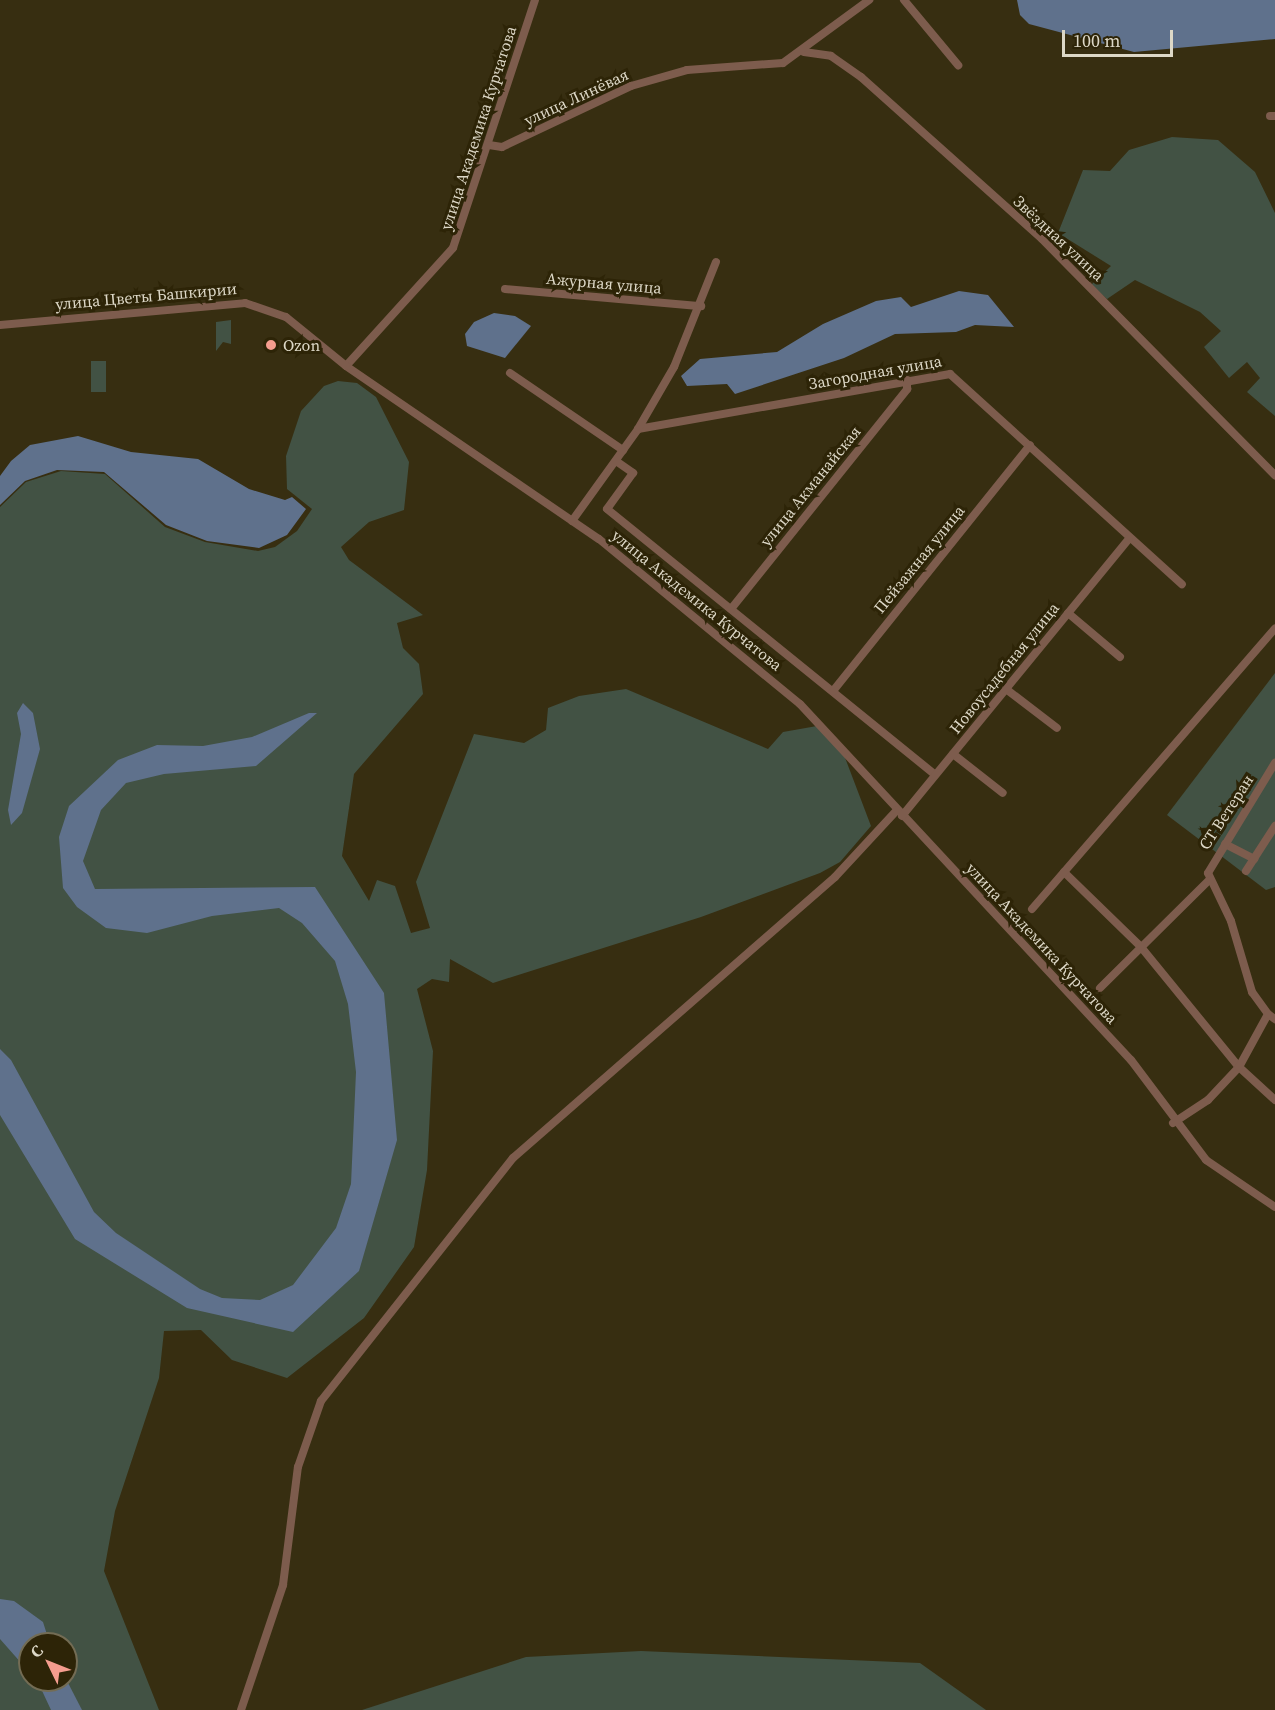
<!DOCTYPE html>
<html>
<head>
<meta charset="utf-8">
<style>
	body { margin:0 }
	#map { position:relative; width:1275px; height:1710px; overflow:hidden; background:#372e11; font-family:"Source Serif 4",serif }
	div>[style] { position:absolute }
	.green>* { inset:0; background:#425244; transform-origin:0 0 }
	.water>* { inset:0; background:#5f718c }
	.street>* { height:8px; margin:-4px; padding:0 4px; transform-origin:4px; border-radius:4px; background:#7d5c4d }
	.dots>* { width:16px; height:16px; translate:-50% -50%; box-sizing:border-box; border:3px solid #2d2407; border-radius:50% }
	span { translate:-50% -50%; white-space:nowrap; text-align:center; line-height:1.15; -webkit-text-stroke:6px #2d2407; paint-order:stroke }
	.street-label { font-size:16px; color:#ddd8c7 }
	.poi-label { font-size:16px; color:#ddd8c7 }
	.left { translate:0 -50%; text-align:left }
	.north { position:absolute; left:18px; top:1632px; width:60px; height:60px; box-sizing:border-box; background:#2d2407; border:2px solid #736c54; border-radius:50%; rotate:313deg; font-size:16px; font-weight:700; line-height:24px; text-align:center; color:#ddd8c7 }
	.north::after { content:''; display:block; margin:auto; width:21px; height:27px; background:#f59d8f; clip-path:polygon(50% 0,100% 100%,50% 72%,0 100%) }
	.scale { position:absolute; left:1062px; top:30px; width:111px; height:27px; box-sizing:border-box; border:3px solid #ddd8c7; border-top:0; padding-left:8px; font-size:18px; line-height:21px; white-space:nowrap; color:#ddd8c7; -webkit-text-stroke:4px #2d2407; paint-order:stroke }
</style>
</head>
<body>
<div id="map">
	<div class="green">
		<i style="clip-path:polygon(1172px 137px,1218px 140px,1255px 172px,1275px 213px,1275px 416px,1247px 392px,1260px 378px,1247px 362px,1229px 378px,1204px 347px,1221px 331px,1200px 312px,1135px 280px,1107px 299px,1091px 285px,1111px 266px,1058px 233px,1083px 170px,1110px 171px,1129px 150px)"></i>
		<i style="clip-path:polygon(231px 320px,231px 344px,223px 342px,216px 351px,216px 322px)"></i>
		<i style="left:91px;top:361px;width:15px;height:31px"></i>
		<i style="clip-path:polygon(evenodd,338px 381px,357px 383px,376px 397px,409px 462px,404px 510px,369px 522px,341px 547px,349px 560px,423px 615px,397px 623px,403px 648px,419px 664px,423px 694px,354px 774px,342px 856px,369px 901px,377px 880px,395px 886px,411px 933px,430px 928px,416px 882px,474px 734px,524px 743px,546px 730px,548px 708px,579px 696px,626px 689px,768px 749px,783px 732px,817px 726px,844px 755px,871px 826px,840px 862px,820px 873px,701px 917px,493px 983px,450px 959px,449px 982px,432px 979px,417px 989px,433px 1051px,427px 1170px,414px 1247px,364px 1318px,287px 1378px,232px 1360px,201px 1330px,164px 1331px,159px 1378px,115px 1511px,104px 1571px,159px 1710px,0 1710px,0 507px,26px 482px,61px 471px,105px 474px,165px 527px,205px 542px,258px 551px,275px 547px,297px 531px,312px 509px,287px 489px,286px 456px,301px 411px,324px 386px,338px 381px,30px 1644px,66px 1644px,66px 1680px,30px 1680px,30px 1644px)"></i>
		<i style="clip-path:polygon(1275px 673px,1275px 887px,1266px 890px,1167px 815px)"></i>
		<i style="clip-path:polygon(641px 1651px,920px 1663px,986px 1710px,362px 1710px,526px 1657px)"></i>
	</div>
	<div class="water">
		<i style="clip-path:polygon(1017px 0,1275px 0,1275px 39px,1134px 52px,1029px 24px,1020px 15px)"></i>
		<i style="clip-path:polygon(959px 291px,988px 295px,1014px 327px,975px 325px,956px 332px,895px 334px,844px 358px,735px 394px,727px 384px,687px 386px,681px 376px,700px 359px,777px 352px,823px 324px,876px 301px,901px 297px,911px 307px)"></i>
		<i style="clip-path:polygon(494px 313px,515px 316px,531px 326px,505px 358px,467px 346px,465px 334px,474px 322px)"></i>
		<i style="clip-path:polygon(78px 436px,131px 452px,198px 459px,249px 489px,285px 500px,292px 497px,306px 509px,287px 535px,259px 548px,207px 541px,166px 525px,104px 472px,57px 470px,25px 481px,0 505px,0 476px,11px 461px,30px 445px)"></i>
		<i style="clip-path:polygon(23px 703px,33px 713px,40px 749px,22px 813px,11px 825px,8px 810px,21px 734px,17px 713px)"></i>
		<i style="clip-path:polygon(309px 713px,317px 713px,256px 766px,164px 774px,126px 783px,101px 810px,83px 861px,95px 889px,315px 887px,384px 993px,397px 1140px,359px 1271px,293px 1332px,187px 1308px,75px 1239px,0 1115px,0 1049px,11px 1060px,94px 1212px,116px 1233px,200px 1289px,222px 1298px,260px 1300px,293px 1285px,336px 1228px,351px 1184px,356px 1072px,348px 1004px,335px 961px,302px 923px,279px 908px,212px 916px,147px 933px,106px 928px,77px 907px,63px 888px,59px 837px,69px 806px,118px 760px,157px 745px,203px 746px,252px 737px)"></i>
		<i style="clip-path:polygon(0 1599px,14px 1601px,43px 1622px,50px 1644px,30px 1644px,30px 1673px,0 1639px)"></i>
		<i style="clip-path:polygon(66px 1679px,82px 1710px,51px 1710px,37px 1680px)"></i>
	</div>
	<div class="street">
		<i style="left:535px;top:0;width:261px;rotate:108.3deg"></i>
		<i style="left:453px;top:248px;width:159px;rotate:132.2deg"></i>
		<i style="left:346px;top:366px;width:306px;rotate:34.4deg"></i>
		<i style="left:599px;top:539px;width:260px;rotate:39.4deg"></i>
		<i style="left:800px;top:704px;width:486px;rotate:47.1deg"></i>
		<i style="left:1131px;top:1060px;width:125px;rotate:53.1deg"></i>
		<i style="left:1206px;top:1160px;width:83px;rotate:34.3deg"></i>
		<i style="left:904px;top:0;width:85px;rotate:50.3deg"></i>
		<i style="left:804px;top:52px;width:27px;rotate:8deg"></i>
		<i style="left:831px;top:56px;width:37px;rotate:35deg"></i>
		<i style="left:861px;top:77px;width:243px;rotate:41.8deg"></i>
		<i style="left:1042px;top:239px;width:332px;rotate:45.4deg"></i>
		<i style="left:1270px;top:116px;width:5px"></i>
		<i style="left:489px;top:145px;width:13px;rotate:9deg"></i>
		<i style="left:502px;top:147px;width:143px;rotate:-25.3deg"></i>
		<i style="left:631px;top:86px;width:58px;rotate:-15.9deg"></i>
		<i style="left:687px;top:70px;width:96px;rotate:-4.2deg"></i>
		<i style="left:783px;top:63px;width:107px;rotate:-36.2deg"></i>
		<i style="left:505px;top:289px;width:197px;rotate:5deg"></i>
		<i style="left:0;top:325px;width:246px;rotate:-5.1deg"></i>
		<i style="left:245px;top:303px;width:43px;rotate:18.9deg"></i>
		<i style="left:286px;top:317px;width:77px;rotate:39.2deg"></i>
		<i style="left:510px;top:373px;width:137px;rotate:34.3deg"></i>
		<i style="left:638px;top:429px;width:317px;rotate:-10deg"></i>
		<i style="left:950px;top:374px;width:313px;rotate:42.2deg"></i>
		<i style="left:616px;top:461px;width:21px;rotate:35deg"></i>
		<i style="left:633px;top:473px;width:44px;rotate:125.8deg"></i>
		<i style="left:607px;top:509px;width:422px;rotate:39deg"></i>
		<i style="left:572px;top:521px;width:113px;rotate:-54.3deg"></i>
		<i style="left:638px;top:429px;width:72px;rotate:-59.9deg"></i>
		<i style="left:674px;top:367px;width:113px;rotate:-68.2deg"></i>
		<i style="left:731px;top:609px;width:282px;rotate:-51.3deg"></i>
		<i style="left:907px;top:389px;width:9px;rotate:-90deg"></i>
		<i style="left:1068px;top:613px;width:68px;rotate:40.2deg"></i>
		<i style="left:1006px;top:689px;width:64px;rotate:37.4deg"></i>
		<i style="left:833px;top:691px;width:315px;rotate:-51.3deg"></i>
		<i style="left:953px;top:754px;width:63px;rotate:38deg"></i>
		<i style="left:902px;top:816px;width:358px;rotate:-50.7deg"></i>
		<i style="left:1225px;top:844px;width:33px;rotate:27deg"></i>
		<i style="left:1246px;top:871px;width:54px;rotate:-57.2deg"></i>
		<i style="left:1064px;top:872px;width:107px;rotate:44.2deg"></i>
		<i style="left:1141px;top:947px;width:155px;rotate:50.8deg"></i>
		<i style="left:1239px;top:1067px;width:49px;rotate:42.5deg"></i>
		<i style="left:1032px;top:909px;width:371px;rotate:-49.1deg"></i>
		<i style="left:1100px;top:988px;width:155px;rotate:-44.7deg"></i>
		<i style="left:1268px;top:1014px;width:27px;rotate:-126deg"></i>
		<i style="left:1252px;top:992px;width:74px;rotate:-106.5deg"></i>
		<i style="left:1231px;top:921px;width:53px;rotate:-115.6deg"></i>
		<i style="left:1208px;top:873px;width:129px;rotate:-58.7deg"></i>
		<i style="left:1173px;top:1123px;width:42px;rotate:-33.3deg"></i>
		<i style="left:1208px;top:1100px;width:45px;rotate:-46.8deg"></i>
		<i style="left:1239px;top:1067px;width:60px;rotate:-61.3deg"></i>
		<i style="left:1268px;top:1014px;width:9px;rotate:36deg"></i>
		<i style="left:241px;top:1710px;width:132px;rotate:-71.4deg"></i>
		<i style="left:283px;top:1585px;width:119px;rotate:-82.8deg"></i>
		<i style="left:298px;top:1467px;width:70px;rotate:-70.8deg"></i>
		<i style="left:321px;top:1401px;width:310px;rotate:-51.7deg"></i>
		<i style="left:513px;top:1158px;width:427px;rotate:-41.1deg"></i>
		<i style="left:835px;top:877px;width:91px;rotate:-47.2deg"></i>
	</div>
	<div class="dots">
		<i style="left:271px;top:345px;background:#f59d8f"></i>
	</div>
	<div class="street-label">
		<span style="left:576px;top:97px;rotate:-25deg">улица Линёвая</span>
		<span style="left:478px;top:128px;rotate:-72deg">улица Академика Курчатова</span>
		<span style="left:1059px;top:238px;rotate:43deg">Звёздная улица</span>
		<span style="left:604px;top:283px;rotate:5deg">Ажурная улица</span>
		<span style="left:146px;top:296px;rotate:-5deg">улица Цветы Башкирии</span>
		<span style="left:875px;top:372px;rotate:-10deg">Загородная улица</span>
		<span style="left:810px;top:486px;rotate:-51deg">улица Акманайская</span>
		<span style="left:919px;top:559px;rotate:-51deg">Пейзажная улица</span>
		<span style="left:697px;top:600px;rotate:39deg">улица Академика Курчатова</span>
		<span style="left:1004px;top:668px;rotate:-51deg">Новоусадебная улица</span>
		<span style="left:1226px;top:812px;rotate:-57deg">СТ Ветеран</span>
		<span style="left:1042px;top:943px;rotate:47deg">улица Академика Курчатова</span>
	</div>
	<div class="poi-label">
		<span class="left" style="left:283px;top:345px">Ozon</span>
	</div>
	<div class="north">С</div>
	<div class="scale">100 m</div>
</div>
</body>
</html>
